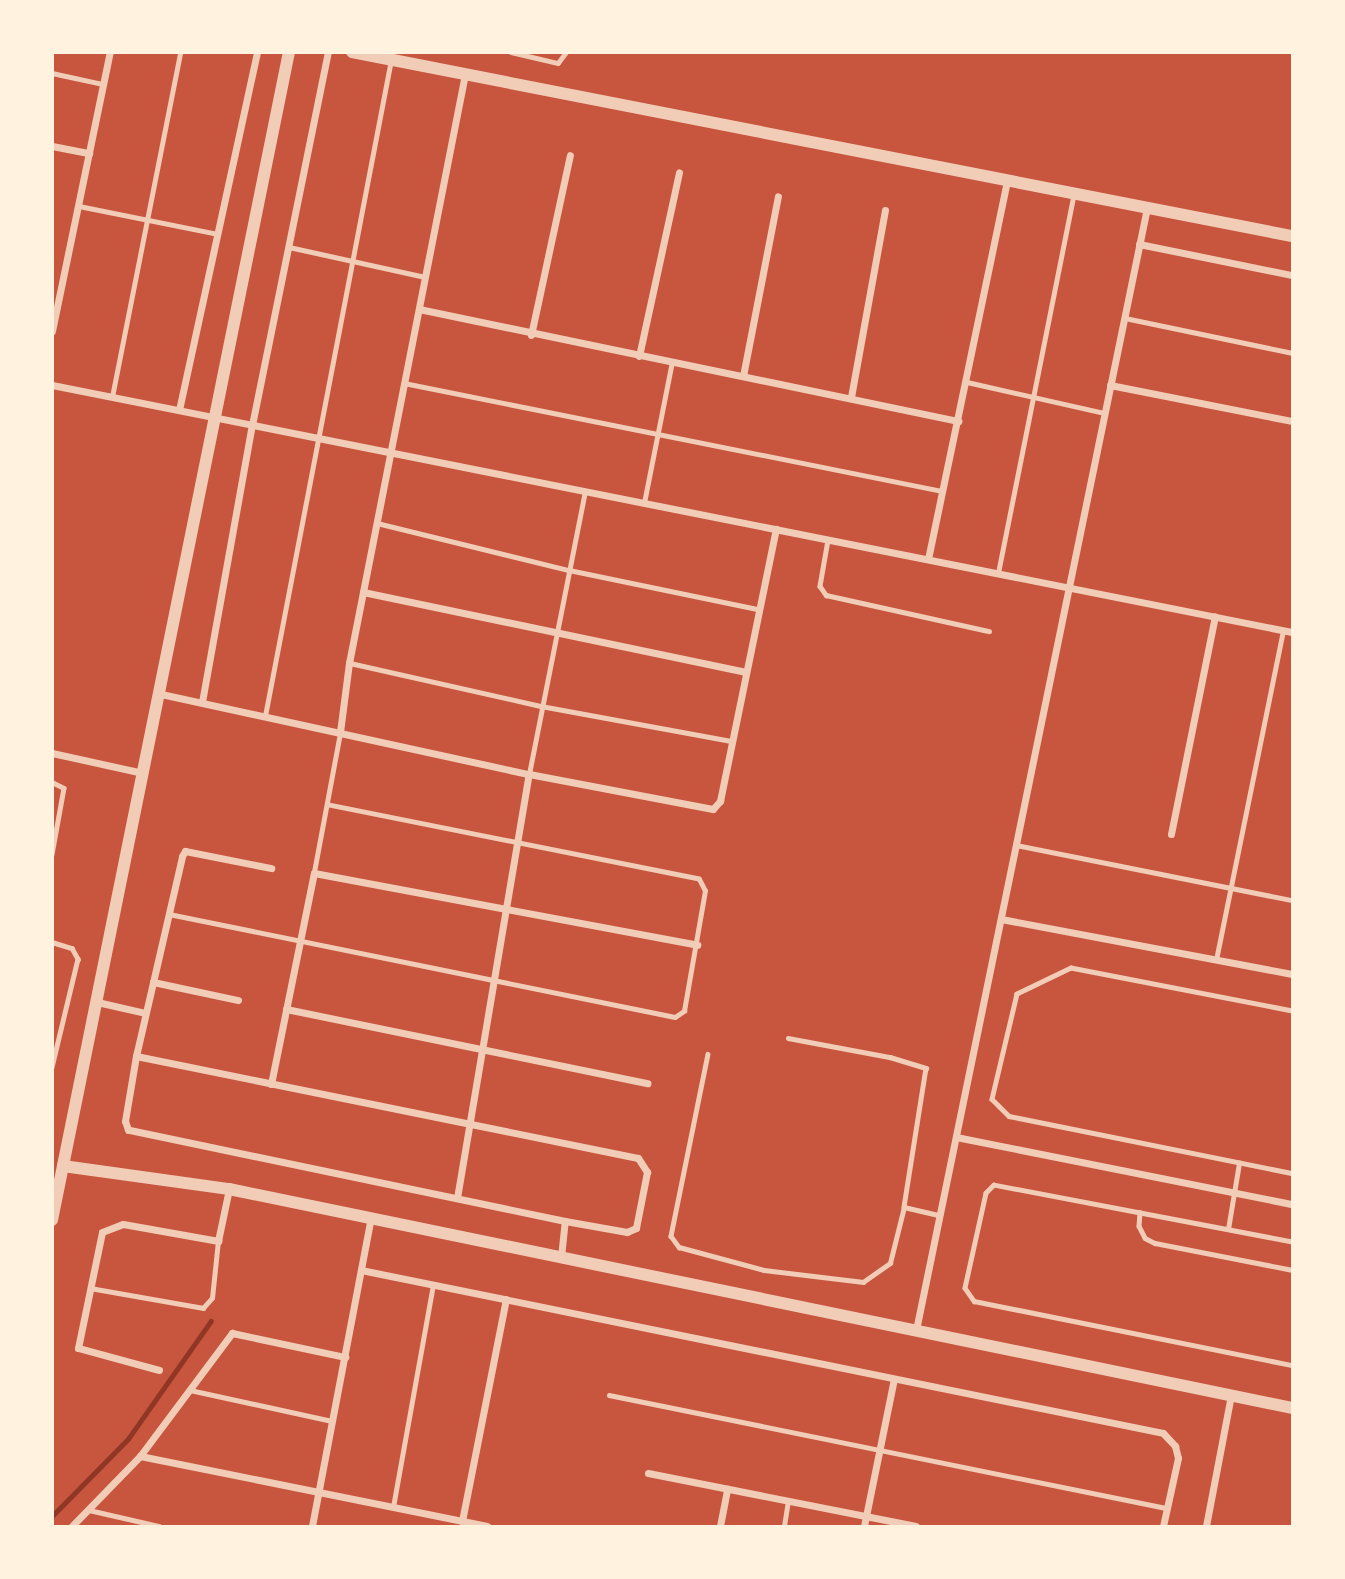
<!DOCTYPE html>
<html>
<head>
<meta charset="utf-8">
<style>
	body { margin:0 }
	#map { position:relative; width:1345px; height:1579px; overflow:hidden; background:#c8553d; font-family:Commissioner,sans-serif }
	div>[style] { position:absolute }
	.stream>* { height:4.5px; margin:-2.25px; padding:0 2.25px; transform-origin:2.25px; border-radius:2.25px; background:#8f3625 }
	.service>* { height:4.5px; margin:-2.25px; padding:0 2.25px; transform-origin:2.25px; border-radius:2.25px; background:#f1ccb7 }
	.minor>* { height:7px; margin:-3.5px; padding:0 3.5px; transform-origin:3.5px; border-radius:3.5px; background:#f1ccb7 }
	.tertiary>* { height:12px; margin:-6px; padding:0 6px; transform-origin:6px; border-radius:6px; background:#f1ccb7 }
	span { translate:-50% -50%; white-space:nowrap; text-align:center; line-height:1.15; -webkit-text-stroke:5px #fff3e0; paint-order:stroke }
	.frame { position:absolute; inset:0; border:54px solid #fff3e0; pointer-events:none }
</style>
</head>
<body>
<div id="map">
	<div class="stream">
		<i style="left:52px;top:1516px;width:108px;rotate:-45.4deg"></i>
		<i style="left:128px;top:1439px;width:144px;rotate:-54.9deg"></i>
	</div>
	<div class="service">
		<i style="left:511px;top:52px;width:48px;rotate:13.2deg"></i>
		<i style="left:558px;top:63px;width:14px;rotate:-54deg"></i>
		<i style="left:52px;top:73px;width:52px;rotate:12.2deg"></i>
		<i style="left:79px;top:206px;width:142px;rotate:11.4deg"></i>
		<i style="left:289px;top:247px;width:139px;rotate:12.4deg"></i>
		<i style="left:1125px;top:318px;width:171px;rotate:11.8deg"></i>
		<i style="left:967px;top:382px;width:141px;rotate:12.7deg"></i>
		<i style="left:404px;top:383px;width:549px;rotate:11.35deg"></i>
		<i style="left:112px;top:397px;width:352px;rotate:-78.8deg"></i>
		<i style="left:644px;top:503px;width:144px;rotate:-78.8deg"></i>
		<i style="left:377px;top:523px;width:198px;rotate:13.8deg"></i>
		<i style="left:569px;top:570px;width:193px;rotate:11.7deg"></i>
		<i style="left:828px;top:540px;width:47px;rotate:99.9deg"></i>
		<i style="left:820px;top:586px;width:11px;rotate:56deg"></i>
		<i style="left:826px;top:595px;width:167px;rotate:12.5deg"></i>
		<i style="left:998px;top:573px;width:387px;rotate:-78.7deg"></i>
		<i style="left:350px;top:663px;width:196px;rotate:12.7deg"></i>
		<i style="left:541px;top:706px;width:193px;rotate:10.4deg"></i>
		<i style="left:265px;top:716px;width:668px;rotate:-79.13deg"></i>
		<i style="left:529px;top:774px;width:288px;rotate:-78.8deg"></i>
		<i style="left:52px;top:782px;width:13px;rotate:27deg"></i>
		<i style="left:64px;top:788px;width:68px;rotate:100.2deg"></i>
		<i style="left:1016px;top:845px;width:281px;rotate:11.3deg"></i>
		<i style="left:314px;top:872px;width:141px;rotate:-79.4deg"></i>
		<i style="left:169px;top:914px;width:516px;rotate:11.51deg"></i>
		<i style="left:675px;top:1017px;width:11px;rotate:-34deg"></i>
		<i style="left:684px;top:1011px;width:122px;rotate:-80.1deg"></i>
		<i style="left:705px;top:891px;width:13px;rotate:-117deg"></i>
		<i style="left:699px;top:879px;width:379px;rotate:-168.7deg"></i>
		<i style="left:52px;top:942px;width:21px;rotate:17deg"></i>
		<i style="left:72px;top:948px;width:13px;rotate:61deg"></i>
		<i style="left:78px;top:959px;width:111px;rotate:103.5deg"></i>
		<i style="left:1216px;top:960px;width:336px;rotate:-78.5deg"></i>
		<i style="left:1292px;top:1011px;width:225px;rotate:-169deg"></i>
		<i style="left:1071px;top:968px;width:60px;rotate:154.3deg"></i>
		<i style="left:1017px;top:994px;width:108px;rotate:103.4deg"></i>
		<i style="left:992px;top:1099px;width:24px;rotate:45deg"></i>
		<i style="left:1009px;top:1116px;width:289px;rotate:11.4deg"></i>
		<i style="left:788px;top:1038px;width:104px;rotate:10.6deg"></i>
		<i style="left:890px;top:1057px;width:38px;rotate:17deg"></i>
		<i style="left:926px;top:1068px;width:141px;rotate:99deg"></i>
		<i style="left:708px;top:1054px;width:186px;rotate:101.5deg"></i>
		<i style="left:671px;top:1236px;width:14px;rotate:54deg"></i>
		<i style="left:679px;top:1247px;width:88px;rotate:15.1deg"></i>
		<i style="left:764px;top:1270px;width:100px;rotate:6.9deg"></i>
		<i style="left:863px;top:1282px;width:33px;rotate:-35deg"></i>
		<i style="left:890px;top:1263px;width:58px;rotate:-76deg"></i>
		<i style="left:904px;top:1207px;width:36px;rotate:13deg"></i>
		<i style="left:1140px;top:1212px;width:14px;rotate:94deg"></i>
		<i style="left:1139px;top:1226px;width:13px;rotate:63deg"></i>
		<i style="left:1145px;top:1238px;width:11px;rotate:27deg"></i>
		<i style="left:1155px;top:1243px;width:140px;rotate:11.1deg"></i>
		<i style="left:1228px;top:1229px;width:67px;rotate:-80.5deg"></i>
		<i style="left:1292px;top:1242px;width:303px;rotate:-169.2deg"></i>
		<i style="left:994px;top:1185px;width:11px;rotate:135deg"></i>
		<i style="left:986px;top:1193px;width:97px;rotate:102.5deg"></i>
		<i style="left:965px;top:1288px;width:16px;rotate:55deg"></i>
		<i style="left:974px;top:1301px;width:324px;rotate:11.4deg"></i>
		<i style="left:90px;top:1288px;width:115px;rotate:10deg"></i>
		<i style="left:203px;top:1308px;width:13px;rotate:-48deg"></i>
		<i style="left:212px;top:1298px;width:57px;rotate:-84deg"></i>
		<i style="left:190px;top:1390px;width:145px;rotate:12.3deg"></i>
		<i style="left:609px;top:1395px;width:568px;rotate:11.47deg"></i>
		<i style="left:393px;top:1507px;width:226px;rotate:-79.8deg"></i>
		<i style="left:89px;top:1510px;width:72px;rotate:12.9deg"></i>
		<i style="left:784px;top:1526px;width:25px;rotate:-81deg"></i>
	</div>
	<div class="minor">
		<i style="left:52px;top:146px;width:38px;rotate:11deg"></i>
		<i style="left:1139px;top:244px;width:156px;rotate:11.5deg"></i>
		<i style="left:419px;top:309px;width:551px;rotate:11.74deg"></i>
		<i style="left:52px;top:331px;width:285px;rotate:-78.3deg"></i>
		<i style="left:531px;top:335px;width:184px;rotate:-77.8deg"></i>
		<i style="left:639px;top:356px;width:188px;rotate:-77.7deg"></i>
		<i style="left:743px;top:376px;width:183px;rotate:-79deg"></i>
		<i style="left:52px;top:385px;width:1264px;rotate:11.27deg"></i>
		<i style="left:1110px;top:385px;width:186px;rotate:11.2deg"></i>
		<i style="left:851px;top:397px;width:190px;rotate:-79.7deg"></i>
		<i style="left:179px;top:410px;width:366px;rotate:-77.7deg"></i>
		<i style="left:928px;top:559px;width:387px;rotate:-78.2deg"></i>
		<i style="left:363px;top:592px;width:390px;rotate:11.8deg"></i>
		<i style="left:161px;top:694px;width:377px;rotate:12.3deg"></i>
		<i style="left:529px;top:774px;width:187px;rotate:10.8deg"></i>
		<i style="left:713px;top:809px;width:11px;rotate:-49deg"></i>
		<i style="left:720px;top:801px;width:278px;rotate:-78.4deg"></i>
		<i style="left:202px;top:702px;width:281px;rotate:-79.8deg"></i>
		<i style="left:252px;top:425px;width:381px;rotate:-78.5deg"></i>
		<i style="left:340px;top:732px;width:70px;rotate:-82.6deg"></i>
		<i style="left:349px;top:663px;width:600px;rotate:-78.86deg"></i>
		<i style="left:52px;top:753px;width:93px;rotate:12.4deg"></i>
		<i style="left:1171px;top:834px;width:222px;rotate:-78.6deg"></i>
		<i style="left:1001px;top:919px;width:296px;rotate:10.7deg"></i>
		<i style="left:153px;top:982px;width:87px;rotate:12deg"></i>
		<i style="left:97px;top:1002px;width:49px;rotate:12.9deg"></i>
		<i style="left:286px;top:1009px;width:369px;rotate:11.6deg"></i>
		<i style="left:136px;top:1056px;width:512px;rotate:11.49deg"></i>
		<i style="left:638px;top:1158px;width:17px;rotate:57deg"></i>
		<i style="left:647px;top:1172px;width:57px;rotate:101.1deg"></i>
		<i style="left:636px;top:1228px;width:10px;rotate:156deg"></i>
		<i style="left:627px;top:1232px;width:63px;rotate:-169.9deg"></i>
		<i style="left:565px;top:1221px;width:446px;rotate:-168.2deg"></i>
		<i style="left:128px;top:1130px;width:9px;rotate:-108deg"></i>
		<i style="left:125px;top:1121px;width:66px;rotate:-80.4deg"></i>
		<i style="left:136px;top:1056px;width:205px;rotate:-77deg"></i>
		<i style="left:182px;top:856px;width:6px;rotate:-59deg"></i>
		<i style="left:185px;top:851px;width:88px;rotate:11.2deg"></i>
		<i style="left:271px;top:1084px;width:215px;rotate:-78.5deg"></i>
		<i style="left:314px;top:873px;width:390px;rotate:10.6deg"></i>
		<i style="left:956px;top:1137px;width:343px;rotate:11.3deg"></i>
		<i style="left:457px;top:1198px;width:430px;rotate:-80.4deg"></i>
		<i style="left:561px;top:1257px;width:36px;rotate:-84deg"></i>
		<i style="left:361px;top:1270px;width:818px;rotate:11.49deg"></i>
		<i style="left:1163px;top:1433px;width:18px;rotate:47deg"></i>
		<i style="left:1175px;top:1446px;width:12px;rotate:76deg"></i>
		<i style="left:1178px;top:1458px;width:70px;rotate:102.4deg"></i>
		<i style="left:916px;top:1330px;width:1146px;rotate:-78.37deg"></i>
		<i style="left:159px;top:1370px;width:84px;rotate:-164.8deg"></i>
		<i style="left:78px;top:1348px;width:118px;rotate:-78.3deg"></i>
		<i style="left:102px;top:1232px;width:22px;rotate:-21deg"></i>
		<i style="left:123px;top:1224px;width:97px;rotate:10.1deg"></i>
		<i style="left:218px;top:1241px;width:53px;rotate:-78.1deg"></i>
		<i style="left:140px;top:1456px;width:354px;rotate:11.4deg"></i>
		<i style="left:648px;top:1473px;width:273px;rotate:11.2deg"></i>
		<i style="left:462px;top:1521px;width:226px;rotate:-78.8deg"></i>
		<i style="left:72px;top:1526px;width:98px;rotate:-45.8deg"></i>
		<i style="left:140px;top:1456px;width:154px;rotate:-53.2deg"></i>
		<i style="left:232px;top:1333px;width:116px;rotate:12deg"></i>
		<i style="left:312px;top:1526px;width:314px;rotate:-79.2deg"></i>
		<i style="left:720px;top:1526px;width:38px;rotate:-79deg"></i>
		<i style="left:864px;top:1526px;width:150px;rotate:-78.5deg"></i>
		<i style="left:1206px;top:1526px;width:133px;rotate:-79.2deg"></i>
	</div>
	<div class="tertiary">
		<i style="left:352px;top:52px;width:958px;rotate:11.08deg"></i>
		<i style="left:63px;top:1166px;width:168px;rotate:7.9deg"></i>
		<i style="left:229px;top:1189px;width:1085px;rotate:11.64deg"></i>
		<i style="left:52px;top:1220px;width:1192px;rotate:-78.53deg"></i>
	</div>
	<div class="frame"></div>
</div>
</body>
</html>
